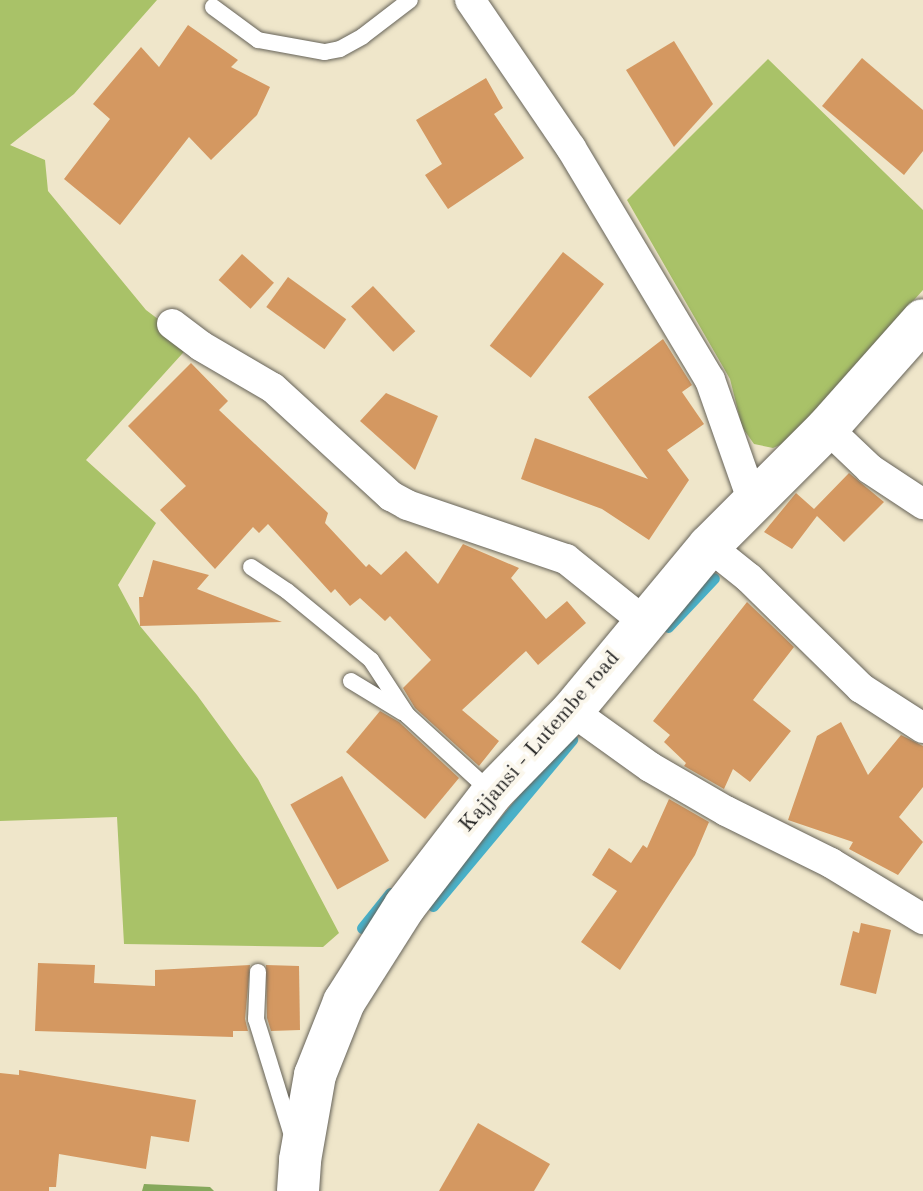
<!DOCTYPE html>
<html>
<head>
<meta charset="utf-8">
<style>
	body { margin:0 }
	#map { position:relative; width:923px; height:1191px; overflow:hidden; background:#efe6ca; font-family:"Old Standard TT",serif }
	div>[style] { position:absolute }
	.green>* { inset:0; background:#a9c268 }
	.forest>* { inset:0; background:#86a85c }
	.stream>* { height:11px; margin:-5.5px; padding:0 5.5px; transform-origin:5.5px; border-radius:5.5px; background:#49b0c8 }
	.building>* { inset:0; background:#d49861; transform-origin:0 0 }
	.roads { filter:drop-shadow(0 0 2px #666359) drop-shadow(0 0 2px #666359) }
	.lane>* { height:16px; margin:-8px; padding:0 8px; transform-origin:8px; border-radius:8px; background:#fff }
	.street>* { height:30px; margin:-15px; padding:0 15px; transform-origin:15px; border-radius:15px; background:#fff }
	.secondary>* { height:42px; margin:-21px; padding:0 21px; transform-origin:21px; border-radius:21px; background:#fff }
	span { translate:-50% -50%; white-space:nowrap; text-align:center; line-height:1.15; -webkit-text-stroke:8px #fbf7ec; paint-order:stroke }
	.street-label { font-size:22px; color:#1c1c1c }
</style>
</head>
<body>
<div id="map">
	<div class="green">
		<i style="clip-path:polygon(0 0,157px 0,74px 94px,10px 145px,45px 160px,48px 191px,146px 310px,191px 344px,86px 460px,156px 523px,118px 585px,140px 626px,197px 695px,258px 779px,339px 933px,323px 947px,124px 944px,117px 817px,0 821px)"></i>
		<i style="clip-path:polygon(768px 59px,923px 210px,923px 290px,787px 442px,773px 448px,754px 444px,742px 427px,730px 379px,627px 200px)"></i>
	</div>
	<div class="forest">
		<i style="clip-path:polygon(144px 1184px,210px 1187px,214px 1191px,142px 1191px)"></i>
	</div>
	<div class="stream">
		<i style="left:668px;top:627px;width:67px;rotate:-46.8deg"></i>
		<i style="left:433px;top:906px;width:217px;rotate:-50.1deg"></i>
		<i style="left:362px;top:928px;width:45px;rotate:-51.3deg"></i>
	</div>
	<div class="building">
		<i style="clip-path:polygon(188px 25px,238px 60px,231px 67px,270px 87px,257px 115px,211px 160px,189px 137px,120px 225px,64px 179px,110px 119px,93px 104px,141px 47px,159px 67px)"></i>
		<i style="clip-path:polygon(674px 41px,713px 104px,674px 147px,626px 70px)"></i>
		<i style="clip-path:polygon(862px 58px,923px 110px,923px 151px,904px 175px,822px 106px)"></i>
		<i style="clip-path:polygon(486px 78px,503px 108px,494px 114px,524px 158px,448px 209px,425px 175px,442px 164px,416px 120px)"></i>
		<i style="left:563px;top:252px;width:52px;height:119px;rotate:38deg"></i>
		<i style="left:242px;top:254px;width:43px;height:35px;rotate:42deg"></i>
		<i style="left:288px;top:277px;width:72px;height:37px;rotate:36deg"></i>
		<i style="left:373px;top:286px;width:62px;height:30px;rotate:47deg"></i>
		<i style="clip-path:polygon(663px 339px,692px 385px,682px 392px,704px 424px,667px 450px,689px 480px,649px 540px,602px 509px,521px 479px,535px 438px,648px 479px,588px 397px)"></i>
		<i style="clip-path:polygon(191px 363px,228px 401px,219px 410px,328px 513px,325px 523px,366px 567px,369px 564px,381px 575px,406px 551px,438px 584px,463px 544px,519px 568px,511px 578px,546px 619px,567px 601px,586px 623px,538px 665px,526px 651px,462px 710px,499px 741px,479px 766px,415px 708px,403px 688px,431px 660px,390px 616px,385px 621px,360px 598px,350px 606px,335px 589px,331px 593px,268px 524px,259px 533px,253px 527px,215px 569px,160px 510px,186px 486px,128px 426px)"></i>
		<i style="clip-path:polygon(386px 393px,438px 416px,415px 470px,360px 421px)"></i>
		<i style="clip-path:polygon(849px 473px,884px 502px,844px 542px,817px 516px,792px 549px,764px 532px,796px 493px,814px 509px)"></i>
		<i style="clip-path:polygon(153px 560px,209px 575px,197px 589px,282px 622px,140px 626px,139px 597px,143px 597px)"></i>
		<i style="clip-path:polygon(747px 602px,794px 647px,753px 700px,791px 731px,750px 782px,733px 769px,724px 789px,684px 766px,686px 763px,664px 742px,670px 735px,653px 721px)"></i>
		<i style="clip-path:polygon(380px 711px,399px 722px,459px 778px,425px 819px,346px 752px)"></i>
		<i style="clip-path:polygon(841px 722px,868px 775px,901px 735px,923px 746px,923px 787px,899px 817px,923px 842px,898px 875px,849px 849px,853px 842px,788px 820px,817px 736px)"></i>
		<i style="left:342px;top:776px;width:97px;height:59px;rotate:61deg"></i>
		<i style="clip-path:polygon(669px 799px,709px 822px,695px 855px,620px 970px,581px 942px,617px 891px,592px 875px,609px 848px,631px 863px,643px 845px,647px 848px)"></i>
		<i style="clip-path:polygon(861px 923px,891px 930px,876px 994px,840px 985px,853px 931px,859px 933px)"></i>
		<i style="clip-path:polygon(38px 963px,95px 965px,94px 983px,155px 986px,155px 970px,250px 965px,245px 1019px,248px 1031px,233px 1031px,233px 1037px,35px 1031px)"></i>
		<i style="clip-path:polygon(266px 965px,299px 966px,300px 1030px,271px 1031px,267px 1018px)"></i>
		<i style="clip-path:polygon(19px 1070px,196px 1100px,189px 1142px,151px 1136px,146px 1169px,59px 1154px,56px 1187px,49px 1187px,49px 1191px,0 1191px,0 1073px,19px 1075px)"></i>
		<i style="clip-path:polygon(478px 1123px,550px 1164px,534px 1191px,439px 1191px)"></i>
	</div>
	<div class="roads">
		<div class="lane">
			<i style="left:213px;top:7px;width:56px;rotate:36.3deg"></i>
			<i style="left:258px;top:40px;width:68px;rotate:10.2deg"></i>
			<i style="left:325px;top:52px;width:15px;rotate:-11deg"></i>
			<i style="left:340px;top:49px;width:26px;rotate:-29deg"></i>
			<i style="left:363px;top:36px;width:59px;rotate:-37.5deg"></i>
			<i style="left:251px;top:567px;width:43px;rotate:33.7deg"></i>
			<i style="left:287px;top:591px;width:109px;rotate:39.4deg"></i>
			<i style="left:371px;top:660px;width:66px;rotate:56.8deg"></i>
			<i style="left:407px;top:715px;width:114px;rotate:42.5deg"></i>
			<i style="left:351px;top:681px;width:60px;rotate:31.3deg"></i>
			<i style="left:258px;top:972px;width:47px;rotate:92.4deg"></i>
			<i style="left:256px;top:1019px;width:121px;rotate:72.8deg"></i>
		</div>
		<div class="street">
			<i style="left:470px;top:0;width:179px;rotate:55.7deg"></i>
			<i style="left:571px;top:148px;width:270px;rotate:59.1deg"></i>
			<i style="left:710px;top:380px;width:129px;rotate:70.6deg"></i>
			<i style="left:172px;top:324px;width:36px;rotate:37deg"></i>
			<i style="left:201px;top:346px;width:83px;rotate:30.3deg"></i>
			<i style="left:273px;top:388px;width:160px;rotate:42.5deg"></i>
			<i style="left:391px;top:496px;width:18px;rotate:29deg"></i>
			<i style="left:407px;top:505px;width:168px;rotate:18.8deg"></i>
			<i style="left:566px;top:559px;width:99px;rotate:38.8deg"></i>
			<i style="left:827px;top:428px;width:59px;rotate:43.6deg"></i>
			<i style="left:870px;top:469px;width:64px;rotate:33.4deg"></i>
			<i style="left:709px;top:546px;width:51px;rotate:38.7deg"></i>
			<i style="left:749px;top:578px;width:157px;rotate:44.5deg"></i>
			<i style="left:861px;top:688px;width:74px;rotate:32.8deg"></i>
			<i style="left:572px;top:711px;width:96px;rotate:35.7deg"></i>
			<i style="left:650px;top:767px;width:88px;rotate:30.1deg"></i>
			<i style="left:726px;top:811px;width:117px;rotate:26.3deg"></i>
			<i style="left:831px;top:863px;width:108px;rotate:31.3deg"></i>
		</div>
		<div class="secondary">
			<i style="left:298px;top:1191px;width:31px;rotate:-86deg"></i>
			<i style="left:300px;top:1160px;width:86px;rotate:-80deg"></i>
			<i style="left:315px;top:1075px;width:79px;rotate:-68.3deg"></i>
			<i style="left:344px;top:1002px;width:114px;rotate:-57.6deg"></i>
			<i style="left:405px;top:906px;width:143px;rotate:-52.4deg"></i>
			<i style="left:492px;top:793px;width:115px;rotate:-45.7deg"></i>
			<i style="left:572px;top:711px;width:214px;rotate:-50.3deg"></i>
			<i style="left:709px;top:546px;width:167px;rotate:-45deg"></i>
			<i style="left:827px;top:428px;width:144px;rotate:-48.4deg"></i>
		</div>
	</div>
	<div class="street-label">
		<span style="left:540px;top:742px;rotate:-49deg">Kajjansi - Lutembe road</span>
	</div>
</div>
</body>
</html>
